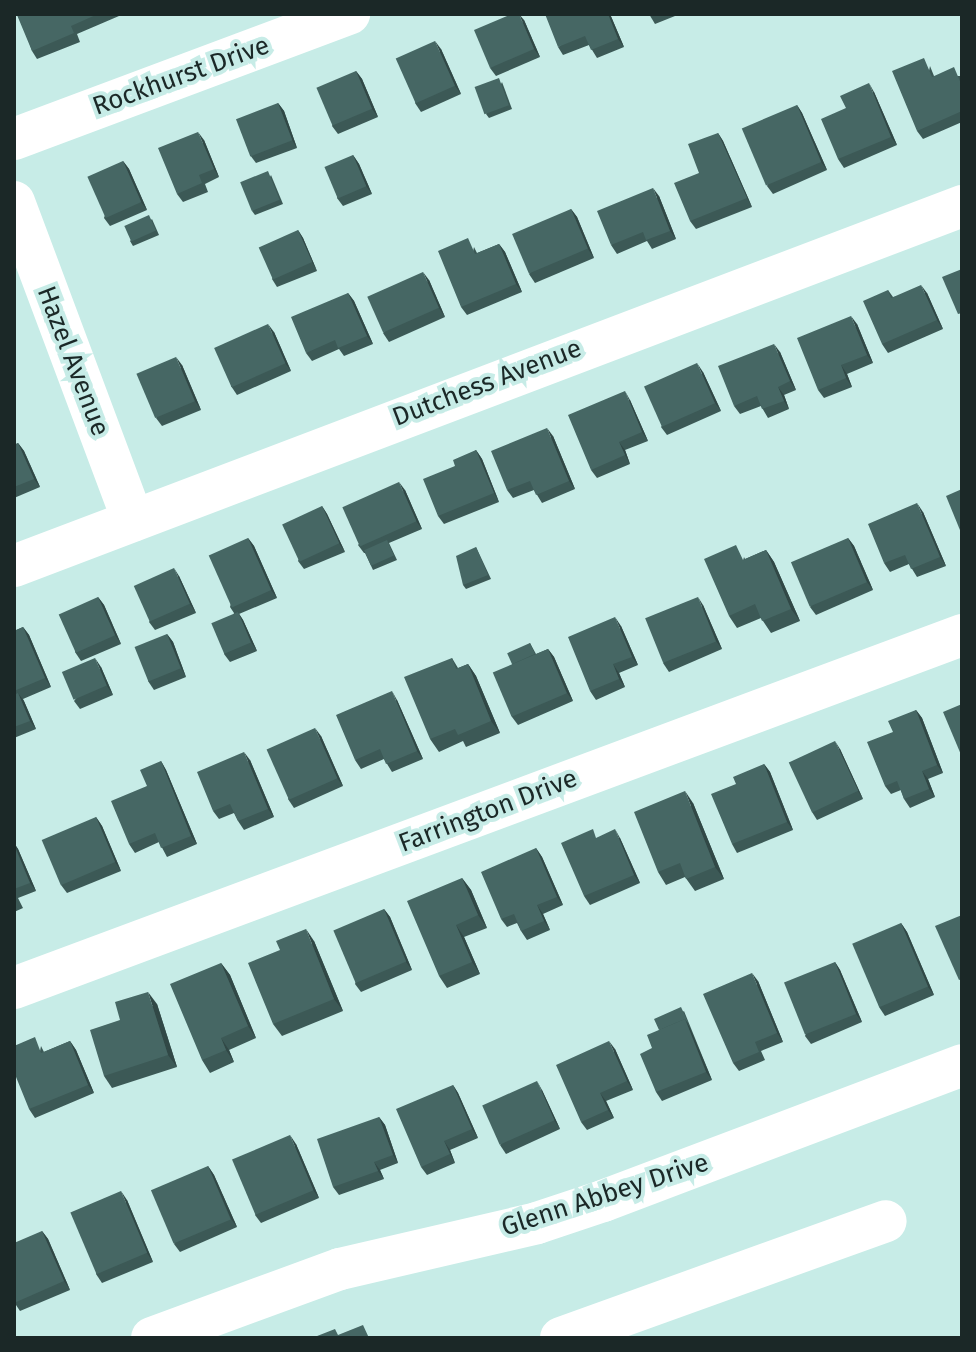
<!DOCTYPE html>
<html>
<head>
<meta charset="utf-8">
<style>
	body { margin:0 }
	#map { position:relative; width:976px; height:1352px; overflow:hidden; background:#c7ece7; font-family:"Fira Sans",sans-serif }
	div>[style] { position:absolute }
	.minor>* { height:42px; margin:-21px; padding:0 21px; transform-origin:21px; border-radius:21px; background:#fff }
	.wall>* { inset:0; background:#3c5956 }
	.shaded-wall>* { inset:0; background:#314846 }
	.building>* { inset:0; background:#466764; transform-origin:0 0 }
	span { translate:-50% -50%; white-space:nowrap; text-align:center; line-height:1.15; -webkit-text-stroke:8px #c7ece7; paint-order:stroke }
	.street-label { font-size:26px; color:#1b2827 }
	.frame { position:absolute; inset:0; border:16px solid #1b2827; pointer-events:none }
</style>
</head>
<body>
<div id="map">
	<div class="minor">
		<i style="left:14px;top:139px;width:358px;rotate:-20.5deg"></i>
		<i style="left:14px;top:202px;width:340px;rotate:69.5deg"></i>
		<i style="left:14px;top:566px;width:1014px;rotate:-20.79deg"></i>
		<i style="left:14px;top:988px;width:1012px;rotate:-20.42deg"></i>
		<i style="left:152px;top:1338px;width:200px;rotate:-20.2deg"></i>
		<i style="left:340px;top:1269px;width:202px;rotate:-13.1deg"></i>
		<i style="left:537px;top:1223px;width:70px;rotate:-18.4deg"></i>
		<i style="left:603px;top:1201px;width:384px;rotate:-20.7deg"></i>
		<i style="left:561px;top:1338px;width:345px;rotate:-19.8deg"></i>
	</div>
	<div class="wall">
		<i style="clip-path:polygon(20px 14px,118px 14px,119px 16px,77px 34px,80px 42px,37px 59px,32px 51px)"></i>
		<i style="clip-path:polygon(610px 14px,624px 47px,597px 58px,589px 45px,563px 55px,558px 47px)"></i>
		<i style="clip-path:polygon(649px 14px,680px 14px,655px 24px)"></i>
		<i style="clip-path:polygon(524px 20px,540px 57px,496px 76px,490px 68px)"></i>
		<i style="clip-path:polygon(441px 49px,461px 94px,421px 112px,415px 103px)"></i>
		<i style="clip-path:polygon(930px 66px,934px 76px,960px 76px,962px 80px,962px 122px,923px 139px,917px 131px)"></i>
		<i style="clip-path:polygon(356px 71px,362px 79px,378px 117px,338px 134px,332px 126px)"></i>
		<i style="clip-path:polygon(502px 82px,512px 109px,489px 118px,486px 114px)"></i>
		<i style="clip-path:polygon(874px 92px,897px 145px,844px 168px,838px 159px,846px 108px)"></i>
		<i style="clip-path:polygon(278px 103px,284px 111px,297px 148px,256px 163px,250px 155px)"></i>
		<i style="clip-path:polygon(797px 105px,802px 113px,827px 170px,773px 194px,767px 186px)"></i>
		<i style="clip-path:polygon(718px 133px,723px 141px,752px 207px,696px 229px,690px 221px,699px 173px)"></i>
		<i style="clip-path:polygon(204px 140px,219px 177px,205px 184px,208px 192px,183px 202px,177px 194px)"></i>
		<i style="clip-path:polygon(353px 155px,359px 164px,372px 194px,343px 206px,337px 198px)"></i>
		<i style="clip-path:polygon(123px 161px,129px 169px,147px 210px,110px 226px,104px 218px)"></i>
		<i style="clip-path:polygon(271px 175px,283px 204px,255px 215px,252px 211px)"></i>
		<i style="clip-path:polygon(659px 196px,676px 239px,652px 249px,647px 241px,617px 254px,611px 245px)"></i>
		<i style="clip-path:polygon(571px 209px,577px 217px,594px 258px,535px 283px,529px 274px)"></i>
		<i style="clip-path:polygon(152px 219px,159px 235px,133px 246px,130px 241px)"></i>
		<i style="clip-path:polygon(298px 230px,303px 238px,317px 271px,277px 287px,272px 279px)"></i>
		<i style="clip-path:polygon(499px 244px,505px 252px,522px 292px,467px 315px,461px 307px,474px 247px,477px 253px)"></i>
		<i style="clip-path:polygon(429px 280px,445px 317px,389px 342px,383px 333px)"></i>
		<i style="clip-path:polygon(888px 290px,893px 297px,927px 293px,943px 329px,888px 353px,882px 344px)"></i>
		<i style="clip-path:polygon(348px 293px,354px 301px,373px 344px,344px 356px,339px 349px,312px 361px,306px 353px)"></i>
		<i style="clip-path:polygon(857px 324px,873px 363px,847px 374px,852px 387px,824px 398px,818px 390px)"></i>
		<i style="clip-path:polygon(274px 332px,291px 371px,237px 395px,231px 386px)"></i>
		<i style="clip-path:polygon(780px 352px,796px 390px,784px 395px,789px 409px,768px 418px,761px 406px,740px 414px,734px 406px)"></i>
		<i style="clip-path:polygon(182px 365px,201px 410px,162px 426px,156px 418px)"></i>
		<i style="clip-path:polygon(703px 372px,721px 411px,667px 435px,661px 427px)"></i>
		<i style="clip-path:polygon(630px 400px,648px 441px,625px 450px,630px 464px,597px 478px,591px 470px)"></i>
		<i style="clip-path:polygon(553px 436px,575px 489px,542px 503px,534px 490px,513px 498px,507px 490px)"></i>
		<i style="clip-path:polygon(18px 443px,24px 451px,40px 487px,14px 498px,14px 445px)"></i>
		<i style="clip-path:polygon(476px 450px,482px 459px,499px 502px,444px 524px,438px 516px,455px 466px)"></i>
		<i style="clip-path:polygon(405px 490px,422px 529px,389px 543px,397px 560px,373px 570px,365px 553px,364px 553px,358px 545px)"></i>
		<i style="clip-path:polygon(322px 506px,327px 514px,345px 552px,304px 569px,298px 561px)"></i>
		<i style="clip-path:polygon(923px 512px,946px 566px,917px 577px,909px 564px,890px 572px,884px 563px)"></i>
		<i style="clip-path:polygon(248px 538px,254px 546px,277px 598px,239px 614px,243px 620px,257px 651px,230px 662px,224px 654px,234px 613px,230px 607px)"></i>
		<i style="clip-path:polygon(848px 538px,854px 546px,873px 590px,816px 615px,810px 607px)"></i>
		<i style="clip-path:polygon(476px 547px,491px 579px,466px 589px,463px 585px)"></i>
		<i style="clip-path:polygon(766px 550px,774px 562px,800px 621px,771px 633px,761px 618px,737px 628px,729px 616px,744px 557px,745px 559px)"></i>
		<i style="clip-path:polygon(179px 576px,196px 613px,155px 630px,149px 622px)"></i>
		<i style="clip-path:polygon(98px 597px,104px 605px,121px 644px,81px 661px,75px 652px)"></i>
		<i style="clip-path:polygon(703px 605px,722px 649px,669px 672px,663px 663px)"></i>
		<i style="clip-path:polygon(621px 626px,638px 665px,619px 673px,625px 687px,596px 700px,590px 691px)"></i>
		<i style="clip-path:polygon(23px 627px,29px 635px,51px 687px,23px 699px,36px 729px,14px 738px,14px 631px)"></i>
		<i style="clip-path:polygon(167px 634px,173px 642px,186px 677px,154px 690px,148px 681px)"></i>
		<i style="clip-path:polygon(530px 643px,536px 654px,548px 649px,554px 657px,573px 701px,518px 725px,512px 717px,512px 664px)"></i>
		<i style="clip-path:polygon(452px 658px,458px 668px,468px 664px,476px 676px,500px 733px,466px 747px,463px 741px,439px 752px,430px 739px)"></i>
		<i style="clip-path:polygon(101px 667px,113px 695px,80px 709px,74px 701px)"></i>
		<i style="clip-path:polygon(397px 700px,423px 759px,392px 772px,384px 759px,361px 769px,355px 760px)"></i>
		<i style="clip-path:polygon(916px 710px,922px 718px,943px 773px,928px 779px,935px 797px,910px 808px,904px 799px,901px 790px,891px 794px,885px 786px,893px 732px)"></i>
		<i style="clip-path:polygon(321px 736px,343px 786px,294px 808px,288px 799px)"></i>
		<i style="clip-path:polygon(840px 749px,863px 799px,817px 820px,812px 812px)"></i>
		<i style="clip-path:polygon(250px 760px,274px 817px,244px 830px,238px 821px,234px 813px,219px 819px,213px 811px)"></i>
		<i style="clip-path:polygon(161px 761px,166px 770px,197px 844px,167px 857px,159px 842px,135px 853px,129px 844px,147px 786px)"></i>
		<i style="clip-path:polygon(764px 764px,770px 772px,793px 830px,737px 853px,732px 844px)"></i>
		<i style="clip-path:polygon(693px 803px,724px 879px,695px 891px,685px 877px,666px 885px,658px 872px)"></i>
		<i style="clip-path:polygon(96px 817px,102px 826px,121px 871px,67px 893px,61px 885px)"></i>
		<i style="clip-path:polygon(598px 837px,620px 838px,640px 883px,590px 905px,584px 896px)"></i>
		<i style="clip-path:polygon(14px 843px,18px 849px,36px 891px,18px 898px,23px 908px,14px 912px)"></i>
		<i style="clip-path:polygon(536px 848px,542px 857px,563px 905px,543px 914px,550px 930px,527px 940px,521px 931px,517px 923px,507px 927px,501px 919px)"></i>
		<i style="clip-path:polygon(462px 878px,471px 890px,487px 928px,464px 937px,480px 974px,447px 988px,439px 976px)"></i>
		<i style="clip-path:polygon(384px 909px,390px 917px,412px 970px,361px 992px,355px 984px)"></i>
		<i style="clip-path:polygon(901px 923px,907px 932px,934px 995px,885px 1016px,879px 1007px)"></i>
		<i style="clip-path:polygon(314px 941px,343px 1011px,282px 1036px,273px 1024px)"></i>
		<i style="clip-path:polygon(835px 962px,840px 970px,862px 1022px,811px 1044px,805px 1036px)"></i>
		<i style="clip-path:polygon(221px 963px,230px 975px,256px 1038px,229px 1050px,234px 1062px,210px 1073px,202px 1060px)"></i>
		<i style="clip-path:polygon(758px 981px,783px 1042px,761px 1051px,765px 1060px,739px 1071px,733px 1063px)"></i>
		<i style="clip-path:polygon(157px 1004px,177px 1067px,112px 1088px,104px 1076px,120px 1020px)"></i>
		<i style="clip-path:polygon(684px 1011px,712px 1080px,662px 1101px,656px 1092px,652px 1048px,659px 1030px)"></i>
		<i style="clip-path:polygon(70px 1041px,76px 1050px,94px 1093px,35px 1118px,29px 1109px,41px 1046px,44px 1052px)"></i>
		<i style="clip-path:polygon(615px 1049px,633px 1090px,606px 1101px,614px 1118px,587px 1130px,581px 1122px)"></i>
		<i style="clip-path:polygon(453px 1085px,458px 1093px,478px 1138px,450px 1150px,455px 1163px,427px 1175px,421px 1167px)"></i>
		<i style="clip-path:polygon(542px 1090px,560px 1129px,506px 1154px,500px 1145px)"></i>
		<i style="clip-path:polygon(379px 1117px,385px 1125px,398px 1163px,380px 1170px,384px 1179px,339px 1195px,333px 1187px)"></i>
		<i style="clip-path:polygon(296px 1144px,319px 1198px,261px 1223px,255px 1215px)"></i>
		<i style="clip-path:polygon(208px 1166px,214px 1175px,237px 1227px,180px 1252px,174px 1244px)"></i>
		<i style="clip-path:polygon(127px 1200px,153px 1262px,102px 1283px,96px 1274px)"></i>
		<i style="clip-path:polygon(42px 1231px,48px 1239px,70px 1290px,20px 1311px,14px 1302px)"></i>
	</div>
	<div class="shaded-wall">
		<i style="clip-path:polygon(519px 14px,524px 20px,540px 57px,534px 49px)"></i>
		<i style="clip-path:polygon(608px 14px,610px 14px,624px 47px,618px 39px)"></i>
		<i style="clip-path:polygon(435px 41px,441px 49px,461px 94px,455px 86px)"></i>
		<i style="clip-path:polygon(356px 71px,362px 79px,378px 117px,372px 109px)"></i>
		<i style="clip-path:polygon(869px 83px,874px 92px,897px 145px,891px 137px)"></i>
		<i style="clip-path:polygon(278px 103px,284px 111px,297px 148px,292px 140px)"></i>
		<i style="clip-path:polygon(797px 105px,802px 113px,827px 170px,821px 162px)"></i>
		<i style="clip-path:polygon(198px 132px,204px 140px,219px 177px,214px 169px)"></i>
		<i style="clip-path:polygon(718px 133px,723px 141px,752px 207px,747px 198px)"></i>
		<i style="clip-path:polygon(353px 155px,359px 164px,372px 194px,366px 186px)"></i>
		<i style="clip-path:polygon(123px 161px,129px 169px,147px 210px,141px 202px)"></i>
		<i style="clip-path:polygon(653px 188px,659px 196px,676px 239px,670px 231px)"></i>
		<i style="clip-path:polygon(571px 209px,577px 217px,594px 258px,588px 249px)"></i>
		<i style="clip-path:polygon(298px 230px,303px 238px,317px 271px,312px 262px)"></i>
		<i style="clip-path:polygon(499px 244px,505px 252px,522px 292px,516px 284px)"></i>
		<i style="clip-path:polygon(423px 272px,429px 280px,445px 317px,439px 308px)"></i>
		<i style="clip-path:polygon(921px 285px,927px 293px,943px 329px,937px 320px)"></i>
		<i style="clip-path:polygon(348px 293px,354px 301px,373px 344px,367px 336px)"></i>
		<i style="clip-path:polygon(851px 316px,857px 324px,873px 363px,867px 355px)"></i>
		<i style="clip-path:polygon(268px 324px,274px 332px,291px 371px,285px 363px)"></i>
		<i style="clip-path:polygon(774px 344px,780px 352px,796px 390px,790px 381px)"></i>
		<i style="clip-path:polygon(176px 357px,182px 365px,201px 410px,195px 401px)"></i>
		<i style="clip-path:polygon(697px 363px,703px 372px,721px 411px,715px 403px)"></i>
		<i style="clip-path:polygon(841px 365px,847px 374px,852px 387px,846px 378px)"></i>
		<i style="clip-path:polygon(778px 387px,784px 395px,789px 409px,784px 401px)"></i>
		<i style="clip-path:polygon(625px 391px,630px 400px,648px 441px,642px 432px)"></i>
		<i style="clip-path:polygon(547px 428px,553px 436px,575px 489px,569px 481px)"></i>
		<i style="clip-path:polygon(619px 442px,625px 450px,630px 464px,625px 455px)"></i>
		<i style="clip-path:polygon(18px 443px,24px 451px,40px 487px,34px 479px)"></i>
		<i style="clip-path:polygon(476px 450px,482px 459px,499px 502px,494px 493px)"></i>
		<i style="clip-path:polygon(399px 482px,405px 490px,422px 529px,416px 521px)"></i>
		<i style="clip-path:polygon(917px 503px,923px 512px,946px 566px,940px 557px)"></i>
		<i style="clip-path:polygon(322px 506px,327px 514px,345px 552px,339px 543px)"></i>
		<i style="clip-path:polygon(248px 538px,254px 546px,277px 598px,271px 590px)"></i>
		<i style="clip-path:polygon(848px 538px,854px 546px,873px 590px,867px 582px)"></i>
		<i style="clip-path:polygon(766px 550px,774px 562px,800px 621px,791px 609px)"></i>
		<i style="clip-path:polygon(174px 568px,179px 576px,196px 613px,190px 604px)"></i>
		<i style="clip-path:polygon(98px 597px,104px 605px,121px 644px,115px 635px)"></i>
		<i style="clip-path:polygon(698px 597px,703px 605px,722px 649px,716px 641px)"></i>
		<i style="clip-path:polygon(238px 612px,243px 620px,257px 651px,251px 642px)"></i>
		<i style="clip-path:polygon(615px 617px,621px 626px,638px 665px,632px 657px)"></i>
		<i style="clip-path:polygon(23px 627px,29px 635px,51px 687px,45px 678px)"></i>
		<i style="clip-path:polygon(167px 634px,173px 642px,186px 677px,181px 668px)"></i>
		<i style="clip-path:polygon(548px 649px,554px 657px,573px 701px,567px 693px)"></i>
		<i style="clip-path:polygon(95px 658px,101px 667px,113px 695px,107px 686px)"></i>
		<i style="clip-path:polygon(468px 664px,476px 676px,500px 733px,491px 721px)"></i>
		<i style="clip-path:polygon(613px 664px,619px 673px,625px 687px,619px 679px)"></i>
		<i style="clip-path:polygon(392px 691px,397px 700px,423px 759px,417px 751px)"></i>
		<i style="clip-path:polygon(18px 693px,24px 701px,36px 729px,30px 721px)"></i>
		<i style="clip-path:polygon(916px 710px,922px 718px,943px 773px,937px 765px)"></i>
		<i style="clip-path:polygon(315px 728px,321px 736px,343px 786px,337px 778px)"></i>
		<i style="clip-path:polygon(835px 741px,840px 749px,863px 799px,858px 791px)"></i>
		<i style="clip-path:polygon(244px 752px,250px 760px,274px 817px,268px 809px)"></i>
		<i style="clip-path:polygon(161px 761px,166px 770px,197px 844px,191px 836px)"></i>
		<i style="clip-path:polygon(764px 764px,770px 772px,793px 830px,787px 822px)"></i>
		<i style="clip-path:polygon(922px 771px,928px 779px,935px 797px,929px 789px)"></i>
		<i style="clip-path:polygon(685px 791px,693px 803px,724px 879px,715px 867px)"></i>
		<i style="clip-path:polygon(96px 817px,102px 826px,121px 871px,115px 862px)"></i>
		<i style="clip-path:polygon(615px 829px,620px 838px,640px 883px,634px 875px)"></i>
		<i style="clip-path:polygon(14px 843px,18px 849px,36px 891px,30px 883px)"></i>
		<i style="clip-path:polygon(536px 848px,542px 857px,563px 905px,557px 897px)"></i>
		<i style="clip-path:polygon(462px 878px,471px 890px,487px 928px,478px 915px)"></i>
		<i style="clip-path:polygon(537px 905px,543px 914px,550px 930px,544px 921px)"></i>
		<i style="clip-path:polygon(384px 909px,390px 917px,412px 970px,406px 962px)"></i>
		<i style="clip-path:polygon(901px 923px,907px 932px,934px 995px,928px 987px)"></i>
		<i style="clip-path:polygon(456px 925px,464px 937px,480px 974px,472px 962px)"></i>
		<i style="clip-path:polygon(306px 929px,314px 941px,343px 1011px,334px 999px)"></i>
		<i style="clip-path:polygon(835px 962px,840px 970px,862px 1022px,856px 1014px)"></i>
		<i style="clip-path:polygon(221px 963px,230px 975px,256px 1038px,248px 1026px)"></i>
		<i style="clip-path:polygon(752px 973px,758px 981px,783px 1042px,777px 1033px)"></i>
		<i style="clip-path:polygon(148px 992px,157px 1004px,177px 1067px,168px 1055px)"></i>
		<i style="clip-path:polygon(685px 1019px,690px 1028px,712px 1080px,706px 1072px)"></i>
		<i style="clip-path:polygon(221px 1038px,229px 1050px,234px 1062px,226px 1050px)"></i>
		<i style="clip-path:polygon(70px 1041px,76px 1050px,94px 1093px,88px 1085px)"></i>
		<i style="clip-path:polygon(609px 1041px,615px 1049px,633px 1090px,627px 1081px)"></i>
		<i style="clip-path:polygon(537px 1081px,542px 1090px,560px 1129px,554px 1120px)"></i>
		<i style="clip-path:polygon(453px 1085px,458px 1093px,478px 1138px,472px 1129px)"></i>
		<i style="clip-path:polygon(600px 1093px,606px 1101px,614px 1118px,608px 1110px)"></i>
		<i style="clip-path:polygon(379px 1117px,385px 1125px,398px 1163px,393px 1155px)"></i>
		<i style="clip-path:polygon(290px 1135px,296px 1144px,319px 1198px,313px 1190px)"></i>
		<i style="clip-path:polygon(444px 1141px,450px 1150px,455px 1163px,450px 1154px)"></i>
		<i style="clip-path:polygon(374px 1162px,380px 1170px,384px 1179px,378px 1171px)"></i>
		<i style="clip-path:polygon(208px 1166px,214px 1175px,237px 1227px,231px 1219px)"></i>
		<i style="clip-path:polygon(121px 1191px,127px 1200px,153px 1262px,147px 1253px)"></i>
		<i style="clip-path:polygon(42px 1231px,48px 1239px,70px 1290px,64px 1281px)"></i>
	</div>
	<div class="building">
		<i style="clip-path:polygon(20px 14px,98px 14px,71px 26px,74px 33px,32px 51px,17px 15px)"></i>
		<i style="clip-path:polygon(512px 14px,519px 14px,534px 49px,490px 68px,474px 30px)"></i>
		<i style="clip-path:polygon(545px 14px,608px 14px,618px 39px,591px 50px,585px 36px,558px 47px)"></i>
		<i style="left:435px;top:41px;width:49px;height:43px;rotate:66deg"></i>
		<i style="clip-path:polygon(924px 58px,932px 77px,954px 67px,962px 86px,962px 111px,917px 131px,892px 71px)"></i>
		<i style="left:356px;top:71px;width:41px;height:43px;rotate:67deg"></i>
		<i style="left:499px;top:78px;width:29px;height:26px;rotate:70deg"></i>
		<i style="clip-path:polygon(869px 83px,891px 137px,838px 159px,821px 119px,846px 108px,840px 96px)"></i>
		<i style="left:278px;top:103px;width:40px;height:45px;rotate:69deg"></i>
		<i style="left:797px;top:105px;width:62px;height:60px;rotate:67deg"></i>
		<i style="clip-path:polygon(198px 132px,214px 169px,199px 175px,202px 183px,177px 194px,158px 148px)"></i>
		<i style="clip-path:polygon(718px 133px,747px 198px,690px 221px,674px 183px,699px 173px,688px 144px)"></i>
		<i style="left:353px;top:155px;width:34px;height:31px;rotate:67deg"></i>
		<i style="left:123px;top:161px;width:45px;height:39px;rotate:66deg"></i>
		<i style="left:268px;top:171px;width:31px;height:30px;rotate:68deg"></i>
		<i style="clip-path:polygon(653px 188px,670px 231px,646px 240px,643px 232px,611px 245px,597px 211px)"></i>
		<i style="left:571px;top:209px;width:43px;height:64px;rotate:67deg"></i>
		<i style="left:149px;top:215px;width:17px;height:27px;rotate:66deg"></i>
		<i style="left:298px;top:230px;width:35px;height:43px;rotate:66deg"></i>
		<i style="clip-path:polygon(468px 238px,475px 254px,499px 244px,516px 284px,461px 307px,438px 251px)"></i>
		<i style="clip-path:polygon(962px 269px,962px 313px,958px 314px,942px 277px)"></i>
		<i style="left:423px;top:272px;width:39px;height:61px;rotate:66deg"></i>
		<i style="clip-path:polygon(921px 285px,937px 320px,882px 344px,863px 301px,888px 290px,891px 298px)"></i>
		<i style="clip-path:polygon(348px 293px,367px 336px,338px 348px,335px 340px,306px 353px,291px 317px)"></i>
		<i style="clip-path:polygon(851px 316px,867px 355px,841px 365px,846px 378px,818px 390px,797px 338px)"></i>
		<i style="left:268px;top:324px;width:43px;height:59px;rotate:66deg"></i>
		<i style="clip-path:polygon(774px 344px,790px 381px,778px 387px,784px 401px,762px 409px,757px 396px,734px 406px,718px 366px)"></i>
		<i style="left:176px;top:357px;width:48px;height:43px;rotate:67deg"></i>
		<i style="left:697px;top:363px;width:44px;height:58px;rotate:66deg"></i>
		<i style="clip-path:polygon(625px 391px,642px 432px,619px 442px,625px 455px,591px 470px,568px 415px)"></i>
		<i style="clip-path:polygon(547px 428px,569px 481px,536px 495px,530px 481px,507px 490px,491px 451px)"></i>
		<i style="clip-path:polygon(18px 443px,34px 479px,14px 487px,14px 445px)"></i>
		<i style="clip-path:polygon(476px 450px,494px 493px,438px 516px,423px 479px,455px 466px,453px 460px)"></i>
		<i style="left:399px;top:482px;width:43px;height:62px;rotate:66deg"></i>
		<i style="clip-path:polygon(962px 489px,962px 535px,946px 496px)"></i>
		<i style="clip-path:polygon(917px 503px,940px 557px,911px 569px,905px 555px,884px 563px,868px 524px)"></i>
		<i style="left:322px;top:506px;width:41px;height:44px;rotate:65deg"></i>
		<i style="left:248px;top:538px;width:57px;height:43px;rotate:66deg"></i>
		<i style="left:848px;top:538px;width:48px;height:62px;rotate:67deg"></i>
		<i style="left:387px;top:540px;width:17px;height:25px;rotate:66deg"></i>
		<i style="clip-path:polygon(736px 545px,743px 560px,766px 550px,791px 609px,762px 621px,755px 604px,729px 616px,704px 559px)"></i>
		<i style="clip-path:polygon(476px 547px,488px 575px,463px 585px,456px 556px)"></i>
		<i style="left:174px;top:568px;width:39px;height:44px;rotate:66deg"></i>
		<i style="left:98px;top:597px;width:42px;height:43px;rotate:66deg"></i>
		<i style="left:698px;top:597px;width:48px;height:57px;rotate:68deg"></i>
		<i style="left:238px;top:612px;width:33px;height:29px;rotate:67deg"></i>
		<i style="clip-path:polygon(615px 617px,632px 657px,613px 664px,619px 679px,590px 691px,568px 637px)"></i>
		<i style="clip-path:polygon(23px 627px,45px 678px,14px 691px,14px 631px)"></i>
		<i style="left:167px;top:634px;width:37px;height:35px;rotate:68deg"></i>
		<i style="left:530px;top:643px;width:12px;height:25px;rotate:66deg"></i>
		<i style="left:548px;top:649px;width:48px;height:60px;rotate:67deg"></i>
		<i style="left:95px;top:658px;width:30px;height:36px;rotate:67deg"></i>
		<i style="clip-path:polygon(452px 658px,456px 669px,468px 664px,491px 721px,458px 735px,455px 729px,430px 739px,404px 677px)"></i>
		<i style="clip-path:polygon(392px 691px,417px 751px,386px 764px,380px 749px,355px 760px,336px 715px)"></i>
		<i style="clip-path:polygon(18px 693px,30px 721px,14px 727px,14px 695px)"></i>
		<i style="clip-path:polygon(962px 704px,962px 757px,943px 712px)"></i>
		<i style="clip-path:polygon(916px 710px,937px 765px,922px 771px,929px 789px,904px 799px,897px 781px,885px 786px,867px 742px,893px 732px,888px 721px)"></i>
		<i style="left:315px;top:728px;width:55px;height:53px;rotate:66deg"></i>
		<i style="left:835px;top:741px;width:55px;height:51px;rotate:65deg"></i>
		<i style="clip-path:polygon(244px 752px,268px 809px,238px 821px,230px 804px,213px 811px,197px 772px)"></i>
		<i style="clip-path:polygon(161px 761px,191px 836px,161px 848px,155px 833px,129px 844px,111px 801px,147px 786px,140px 770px)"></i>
		<i style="clip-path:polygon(764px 764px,787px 822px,732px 844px,711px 794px,736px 784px,733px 777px)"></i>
		<i style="clip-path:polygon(685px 791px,715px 867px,686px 879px,680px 863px,658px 872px,634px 812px)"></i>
		<i style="left:96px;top:817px;width:49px;height:59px;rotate:67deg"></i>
		<i style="clip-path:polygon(593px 829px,596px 838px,615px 829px,634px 875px,584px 896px,561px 843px)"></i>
		<i style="clip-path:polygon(14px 845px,30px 883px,14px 889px)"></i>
		<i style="clip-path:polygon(536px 848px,557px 897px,537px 905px,544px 921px,521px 931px,514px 914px,501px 919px,481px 872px)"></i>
		<i style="clip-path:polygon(462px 878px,478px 915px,456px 925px,472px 962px,439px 976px,407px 901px)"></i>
		<i style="left:384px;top:909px;width:57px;height:55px;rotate:67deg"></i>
		<i style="clip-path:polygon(962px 915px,962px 979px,959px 980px,935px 926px)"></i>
		<i style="left:901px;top:923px;width:69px;height:53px;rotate:67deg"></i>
		<i style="clip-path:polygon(306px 929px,334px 999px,273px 1024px,248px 963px,280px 950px,276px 941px)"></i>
		<i style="left:835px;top:962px;width:56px;height:55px;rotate:68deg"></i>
		<i style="clip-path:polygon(221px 963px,248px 1026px,221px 1038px,226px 1050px,202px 1060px,170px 984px)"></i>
		<i style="clip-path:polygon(752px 973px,777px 1033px,755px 1042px,759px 1052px,733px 1063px,703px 994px)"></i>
		<i style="clip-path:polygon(148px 992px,168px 1055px,104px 1076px,90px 1030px,120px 1020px,115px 1002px)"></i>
		<i style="clip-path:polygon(681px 1007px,688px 1022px,687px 1022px,685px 1019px,659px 1030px,654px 1019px)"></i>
		<i style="clip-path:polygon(685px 1019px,706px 1072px,656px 1092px,640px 1054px,652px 1048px,647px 1035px)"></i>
		<i style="clip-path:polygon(35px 1037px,41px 1053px,70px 1041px,88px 1085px,29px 1109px,14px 1072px,14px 1046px)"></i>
		<i style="clip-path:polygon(609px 1041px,627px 1081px,600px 1093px,608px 1110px,581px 1122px,556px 1065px)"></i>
		<i style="left:537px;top:1081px;width:43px;height:60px;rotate:66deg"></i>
		<i style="clip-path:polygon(453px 1085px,472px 1129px,444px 1141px,450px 1154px,421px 1167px,396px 1109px)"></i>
		<i style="clip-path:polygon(379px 1117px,393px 1155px,374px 1162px,378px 1171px,333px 1187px,317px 1139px)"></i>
		<i style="left:290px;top:1135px;width:60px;height:63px;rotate:67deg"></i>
		<i style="left:208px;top:1166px;width:58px;height:62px;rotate:67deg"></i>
		<i style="left:121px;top:1191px;width:67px;height:55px;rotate:67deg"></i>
		<i style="clip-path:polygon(42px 1231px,64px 1281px,14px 1303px,14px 1243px)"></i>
		<i style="clip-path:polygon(363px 1325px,369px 1338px,312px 1338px,335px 1329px,338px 1335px)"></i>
	</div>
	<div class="street-label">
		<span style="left:181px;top:76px;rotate:-20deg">Rockhurst Drive</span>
		<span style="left:73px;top:361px;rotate:69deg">Hazel Avenue</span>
		<span style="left:487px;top:383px;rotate:-21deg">Dutchess Avenue</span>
		<span style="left:488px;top:811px;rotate:-21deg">Farrington Drive</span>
		<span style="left:605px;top:1195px;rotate:-18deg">Glenn Abbey Drive</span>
	</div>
	<div class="frame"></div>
</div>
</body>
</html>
